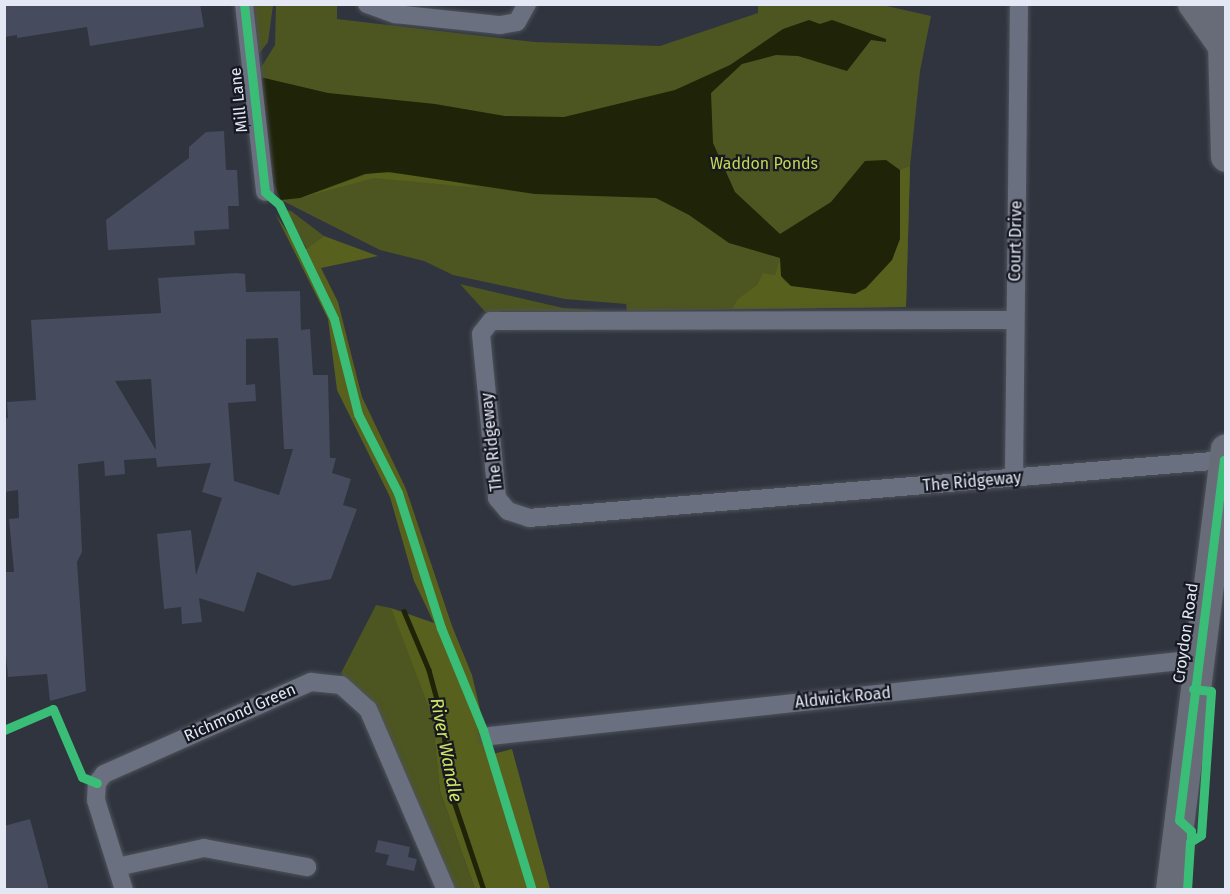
<!DOCTYPE html>
<html>
<head>
<meta charset="utf-8">
<style>
	body { margin:0 }
	#map { position:relative; width:1230px; height:894px; overflow:hidden; background:#30343e; font-family:"Fira Sans",sans-serif }
	div>[style] { position:absolute }
	.green>* { inset:0; background:#4d5520 }
	.forest>* { inset:0; background:#57601d }
	.water>* { inset:0; background:#1f2307 }
	.stream>* { height:4.5px; margin:-2.25px; padding:0 2.25px; transform-origin:2.25px; border-radius:2.25px; background:#1f2307 }
	.building>* { inset:0; background:#464b5e }
	.roads { filter:drop-shadow(0 0 2px #4d525a) drop-shadow(0 0 2px #4d525a) }
	.minor>* { height:18px; margin:-9px; padding:0 9px; transform-origin:9px; border-radius:9px; background:#6a707f }
	.trunk>* { height:30px; margin:-15px; padding:0 15px; transform-origin:15px; border-radius:15px; background:#686c78 }
	.cycleway>* { height:9px; margin:-4.5px; padding:0 4.5px; transform-origin:4.5px; border-radius:4.5px; background:#3abd76 }
	span { translate:-50% -50%; white-space:nowrap; text-align:center; line-height:1.15; -webkit-text-stroke:4.5px #161922; paint-order:stroke }
	.street-label { font-size:16px; color:#e3e8f4 }
	.park-label { font-size:16px; color:#c4d652 }
	.water-label { font-size:18px; color:#d3e563; font-style:italic }
	.frame { position:absolute; inset:0; border:6px solid #e3e8f4; pointer-events:none }
</style>
</head>
<body>
<div id="map">
	<div class="green">
		<i style="clip-path:polygon(878px 4px,931px 16px,920px 71px,910px 166px,906px 307px,627px 311px,626px 304px,565px 299px,453px 275px,424px 261px,380px 250px,281px 200px,273px 182px,260px 69px,275px 45px,276px 5px,337px 5px,337px 19px,534px 42px,660px 46px,758px 13px,758px 5px)"></i>
		<i style="clip-path:polygon(254px 5px,273px 5px,268px 42px,259px 54px)"></i>
		<i style="clip-path:polygon(286px 210px,291px 211px,324px 236px,307px 250px)"></i>
		<i style="clip-path:polygon(460px 284px,563px 308px,609px 311px,502px 311px,489px 316px)"></i>
		<i style="clip-path:polygon(376px 605px,391px 608px,410px 650px,432px 715px,440px 791px,475px 889px,449px 889px,370px 703px,341px 673px)"></i>
	</div>
	<div class="forest">
		<i style="clip-path:polygon(910px 166px,906px 307px,732px 309px,738px 299px,757px 285px,763px 273px,775px 275px,780px 259px,783px 280px,791px 286px,892px 260px,899px 239px,900px 170px)"></i>
		<i style="clip-path:polygon(373px 172px,432px 176px,480px 188px,374px 178px,300px 198px)"></i>
		<i style="clip-path:polygon(275px 213px,301px 253px,324px 236px,378px 256px,321px 268px,338px 302px,362px 397px,406px 489px,452px 626px,472px 675px,483px 722px,479px 725px,489px 755px,512px 749px,550px 889px,475px 889px,440px 791px,432px 715px,391px 608px,434px 623px,414px 581px,390px 497px,337px 390px,328px 319px)"></i>
	</div>
	<div class="water">
		<i style="clip-path:polygon(809px 20px,820px 24px,832px 20px,886px 39px,886px 42px,871px 40px,847px 71px,798px 56px,776px 55px,742px 64px,711px 93px,713px 143px,735px 192px,780px 234px,831px 202px,865px 161px,886px 160px,900px 170px,900px 239px,892px 260px,866px 288px,855px 294px,791px 286px,781px 276px,780px 258px,729px 243px,689px 215px,656px 198px,535px 194px,389px 172px,365px 174px,300px 198px,281px 200px,273px 182px,260px 77px,328px 93px,435px 104px,505px 116px,564px 117px,675px 90px,730px 65px,783px 29px)"></i>
	</div>
	<div class="stream">
		<i style="left:404px;top:611px;width:64px;rotate:67deg"></i>
		<i style="left:429px;top:670px;width:50px;rotate:74.8deg"></i>
		<i style="left:442px;top:718px;width:75px;rotate:83.1deg"></i>
		<i style="left:451px;top:792px;width:103px;rotate:71.4deg"></i>
	</div>
	<div class="building">
		<i style="clip-path:polygon(4px 4px,200px 4px,204px 27px,90px 46px,87px 27px,17px 38px,17px 35px,4px 37px)"></i>
		<i style="clip-path:polygon(224px 131px,226px 170px,237px 170px,239px 206px,228px 206px,229px 229px,194px 231px,195px 245px,108px 250px,106px 220px,189px 158px,189px 147px,206px 132px)"></i>
		<i style="clip-path:polygon(evenodd,236px 273px,245px 274px,246px 292px,300px 291px,301px 330px,310px 329px,313px 375px,328px 375px,330px 458px,336px 458px,332px 473px,351px 479px,343px 505px,357px 509px,331px 579px,293px 586px,257px 572px,244px 612px,199px 598px,202px 622px,182px 624px,181px 607px,164px 609px,157px 534px,191px 530px,196px 575px,222px 498px,202px 492px,211px 463px,157px 467px,156px 458px,124px 460px,125px 474px,105px 476px,104px 461px,78px 464px,82px 552px,77px 562px,86px 691px,50px 701px,47px 674px,8px 677px,4px 634px,4px 572px,14px 572px,9px 519px,19px 518px,18px 490px,4px 492px,4px 419px,8px 418px,7px 402px,36px 400px,31px 320px,161px 313px,158px 278px,236px 273px,278px 338px,284px 449px,293px 449px,279px 495px,234px 481px,228px 403px,256px 401px,255px 384px,246px 385px,246px 339px,278px 338px,236px 273px,151px 379px,156px 450px,115px 381px,151px 379px)"></i>
		<i style="clip-path:polygon(30px 819px,49px 890px,4px 890px,4px 826px)"></i>
		<i style="clip-path:polygon(378px 840px,410px 847px,408px 857px,417px 859px,414px 871px,386px 865px,389px 855px,375px 852px)"></i>
	</div>
	<div class="roads">
		<div class="minor">
			<i style="left:244px;top:4px;width:189px;rotate:83.6deg"></i>
			<i style="left:367px;top:4px;width:30px;rotate:20deg"></i>
			<i style="left:395px;top:14px;width:106px;rotate:6deg"></i>
			<i style="left:500px;top:25px;width:17px;rotate:-10deg"></i>
			<i style="left:517px;top:22px;width:21px;rotate:-61deg"></i>
			<i style="left:1015px;top:320px;width:524px;rotate:179.89deg"></i>
			<i style="left:491px;top:321px;width:16px;rotate:128deg"></i>
			<i style="left:481px;top:334px;width:165px;rotate:84.4deg"></i>
			<i style="left:497px;top:498px;width:17px;rotate:50deg"></i>
			<i style="left:508px;top:511px;width:22px;rotate:18deg"></i>
			<i style="left:529px;top:518px;width:697px;rotate:-4.77deg"></i>
			<i style="left:1014px;top:478px;width:474px;rotate:-89.4deg"></i>
			<i style="left:490px;top:736px;width:694px;rotate:-6.2deg"></i>
			<i style="left:1180px;top:661px;width:17px;rotate:3deg"></i>
			<i style="left:117px;top:867px;width:89px;rotate:-12.3deg"></i>
			<i style="left:204px;top:848px;width:105px;rotate:10.5deg"></i>
			<i style="left:124px;top:890px;width:94px;rotate:-107.3deg"></i>
			<i style="left:96px;top:800px;width:17px;rotate:-87deg"></i>
			<i style="left:97px;top:783px;width:11px;rotate:-52deg"></i>
			<i style="left:104px;top:774px;width:227px;rotate:-24deg"></i>
			<i style="left:311px;top:682px;width:30px;rotate:6deg"></i>
			<i style="left:341px;top:685px;width:36px;rotate:42deg"></i>
			<i style="left:368px;top:709px;width:197px;rotate:66.7deg"></i>
		</div>
		<div class="trunk">
			<i style="left:1193px;top:4px;width:47px;rotate:54.6deg"></i>
			<i style="left:1222px;top:4px;width:153px;rotate:88.5deg"></i>
			<i style="left:1171px;top:890px;width:444px;rotate:-82.9deg"></i>
		</div>
	</div>
	<div class="cycleway">
		<i style="left:244px;top:4px;width:189px;rotate:83.6deg"></i>
		<i style="left:265px;top:192px;width:18px;rotate:41deg"></i>
		<i style="left:279px;top:204px;width:127px;rotate:64.4deg"></i>
		<i style="left:334px;top:319px;width:98px;rotate:75.8deg"></i>
		<i style="left:358px;top:414px;width:89px;rotate:63.1deg"></i>
		<i style="left:398px;top:493px;width:142px;rotate:72.3deg"></i>
		<i style="left:441px;top:628px;width:110px;rotate:67.6deg"></i>
		<i style="left:483px;top:730px;width:167px;rotate:73deg"></i>
		<i style="left:4px;top:730px;width:53px;rotate:-23.2deg"></i>
		<i style="left:53px;top:709px;width:74px;rotate:66.9deg"></i>
		<i style="left:82px;top:777px;width:16px;rotate:22deg"></i>
		<i style="left:1191px;top:841px;width:10px;rotate:-90deg"></i>
		<i style="left:1191px;top:831px;width:16px;rotate:-137deg"></i>
		<i style="left:1179px;top:820px;width:363px;rotate:-82.9deg"></i>
		<i style="left:1187px;top:890px;width:48px;rotate:-86.4deg"></i>
		<i style="left:1190px;top:842px;width:13px;rotate:-32deg"></i>
		<i style="left:1201px;top:835px;width:144px;rotate:-86deg"></i>
		<i style="left:1211px;top:691px;width:18px;rotate:-174deg"></i>
	</div>
	<div class="street-label">
		<span style="left:239px;top:100px;rotate:-96deg">Mill Lane</span>
		<span style="left:1016px;top:241px;rotate:-89deg">Court Drive</span>
		<span style="left:492px;top:442px;rotate:-96deg">The Ridgeway</span>
		<span style="left:972px;top:482px;rotate:-5deg">The Ridgeway</span>
		<span style="left:1186px;top:633px;rotate:-82deg">Croydon Road</span>
		<span style="left:843px;top:698px;rotate:-6deg">Aldwick Road</span>
		<span style="left:240px;top:713px;rotate:-24deg">Richmond Green</span>
	</div>
	<div class="park-label">
		<span style="left:764px;top:164px">Waddon Ponds</span>
	</div>
	<div class="water-label">
		<span style="left:446px;top:750px;rotate:79deg">River Wandle</span>
	</div>
	<div class="frame"></div>
</div>
</body>
</html>
